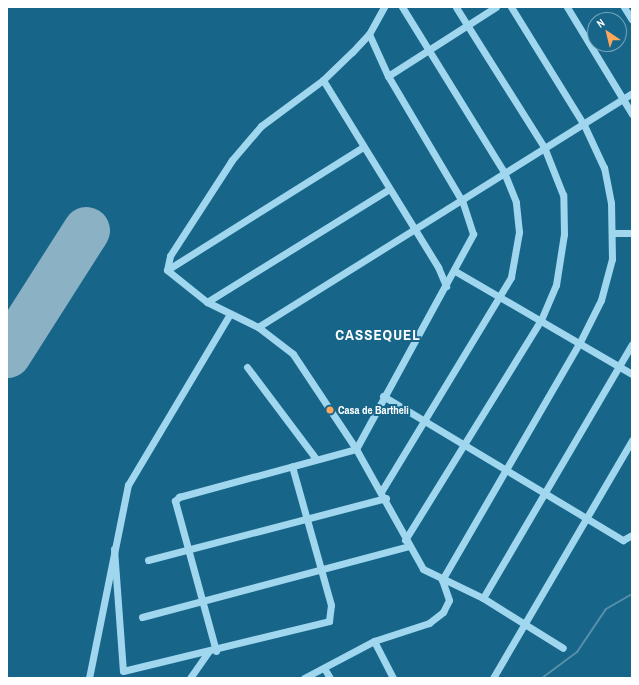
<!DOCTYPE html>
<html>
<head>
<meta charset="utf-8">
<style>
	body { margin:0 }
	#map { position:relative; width:639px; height:685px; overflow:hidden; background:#17668a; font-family:"Archivo Narrow",sans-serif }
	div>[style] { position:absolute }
	.stream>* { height:2px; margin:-1px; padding:0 1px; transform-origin:1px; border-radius:1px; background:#578fa8 }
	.runway>* { height:47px; margin:-23.5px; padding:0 23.5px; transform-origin:23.5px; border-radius:23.5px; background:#8bb2c4 }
	.minor>* { height:7px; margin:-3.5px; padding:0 3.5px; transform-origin:3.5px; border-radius:3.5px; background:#a0d7ee }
	.dots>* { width:11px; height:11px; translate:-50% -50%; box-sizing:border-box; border:2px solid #17668a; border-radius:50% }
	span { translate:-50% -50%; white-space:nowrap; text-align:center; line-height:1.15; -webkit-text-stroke:4px #17668a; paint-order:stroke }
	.poi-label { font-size:11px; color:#fff; font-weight:700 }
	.left { translate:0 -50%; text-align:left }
	.district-label { font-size:15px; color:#fff; font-weight:700; letter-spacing:1px }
	.frame { position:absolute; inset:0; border:8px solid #fff; pointer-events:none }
	.north { position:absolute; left:587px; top:12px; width:40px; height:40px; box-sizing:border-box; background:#17668a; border:1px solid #74a3b9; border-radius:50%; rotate:325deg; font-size:11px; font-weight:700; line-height:16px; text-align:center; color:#fff }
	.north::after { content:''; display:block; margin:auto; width:14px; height:18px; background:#ffa85d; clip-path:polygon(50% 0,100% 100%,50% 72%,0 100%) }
</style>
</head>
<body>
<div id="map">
	<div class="stream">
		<i style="left:542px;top:678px;width:44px;rotate:-36.6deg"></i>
		<i style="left:577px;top:652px;width:52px;rotate:-56deg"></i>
		<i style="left:606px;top:609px;width:30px;rotate:-30deg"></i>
	</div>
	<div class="runway">
		<i style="left:7px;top:354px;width:147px;rotate:-57.5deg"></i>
	</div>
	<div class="minor">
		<i style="left:384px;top:7px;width:31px;rotate:119deg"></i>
		<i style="left:369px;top:34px;width:25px;rotate:133deg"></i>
		<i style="left:352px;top:52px;width:40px;rotate:136deg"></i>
		<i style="left:323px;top:80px;width:77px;rotate:143.4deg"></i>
		<i style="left:261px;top:126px;width:45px;rotate:130.5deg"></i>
		<i style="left:232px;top:160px;width:114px;rotate:122.9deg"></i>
		<i style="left:170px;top:256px;width:14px;rotate:102deg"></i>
		<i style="left:167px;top:270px;width:51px;rotate:38.7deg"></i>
		<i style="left:207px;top:302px;width:57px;rotate:26.1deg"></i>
		<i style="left:258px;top:327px;width:44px;rotate:37.6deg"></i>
		<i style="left:293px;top:354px;width:114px;rotate:56.4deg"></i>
		<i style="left:356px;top:449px;width:137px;rotate:60.8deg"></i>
		<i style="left:423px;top:569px;width:67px;rotate:25.8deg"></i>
		<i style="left:483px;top:598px;width:94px;rotate:32deg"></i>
		<i style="left:567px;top:7px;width:125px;rotate:58.7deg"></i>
		<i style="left:624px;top:7px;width:15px;rotate:58deg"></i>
		<i style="left:388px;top:76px;width:128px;rotate:-32.6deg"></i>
		<i style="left:323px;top:80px;width:220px;rotate:58.4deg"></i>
		<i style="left:438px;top:267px;width:21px;rotate:67deg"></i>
		<i style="left:612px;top:233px;width:20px"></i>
		<i style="left:167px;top:270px;width:231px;rotate:-32.1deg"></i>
		<i style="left:455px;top:271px;width:205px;rotate:30.2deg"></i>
		<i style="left:207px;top:302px;width:214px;rotate:-31.8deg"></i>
		<i style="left:258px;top:327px;width:441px;rotate:-32deg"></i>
		<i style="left:247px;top:367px;width:115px;rotate:53.1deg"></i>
		<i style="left:383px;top:396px;width:280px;rotate:31deg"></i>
		<i style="left:623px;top:540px;width:10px;rotate:-29deg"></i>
		<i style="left:381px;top:492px;width:251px;rotate:-58.8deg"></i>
		<i style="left:511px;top:277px;width:46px;rotate:-79.9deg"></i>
		<i style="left:519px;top:232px;width:30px;rotate:-96deg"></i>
		<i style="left:516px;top:202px;width:32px;rotate:-112deg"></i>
		<i style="left:504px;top:172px;width:194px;rotate:-121.7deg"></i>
		<i style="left:405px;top:540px;width:259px;rotate:-58.3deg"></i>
		<i style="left:541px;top:320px;width:38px;rotate:-67deg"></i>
		<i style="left:556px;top:285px;width:52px;rotate:-81.1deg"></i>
		<i style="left:564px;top:234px;width:39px;rotate:-91deg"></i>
		<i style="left:563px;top:195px;width:52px;rotate:-111.6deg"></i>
		<i style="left:544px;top:147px;width:165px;rotate:-122.2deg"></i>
		<i style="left:114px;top:549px;width:122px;rotate:85.8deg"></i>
		<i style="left:123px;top:671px;width:212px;rotate:-13.6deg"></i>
		<i style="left:329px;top:621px;width:16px;rotate:-83deg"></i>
		<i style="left:331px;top:605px;width:144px;rotate:-105.7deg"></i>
		<i style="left:148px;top:560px;width:246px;rotate:-14.6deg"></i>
		<i style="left:483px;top:598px;width:294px;rotate:-59.6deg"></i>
		<i style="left:142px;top:617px;width:275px;rotate:-14.9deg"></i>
		<i style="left:374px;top:641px;width:42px;rotate:62.8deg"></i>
		<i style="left:216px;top:651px;width:156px;rotate:-105.3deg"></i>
		<i style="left:175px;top:501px;width:6px;rotate:-45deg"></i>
		<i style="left:179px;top:497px;width:183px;rotate:-15.2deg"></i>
		<i style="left:356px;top:449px;width:245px;rotate:-61.4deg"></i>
		<i style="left:473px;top:234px;width:35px;rotate:-108deg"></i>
		<i style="left:462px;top:201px;width:145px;rotate:-120.6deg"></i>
		<i style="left:388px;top:76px;width:46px;rotate:-114.3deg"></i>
		<i style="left:324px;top:668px;width:12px;rotate:59deg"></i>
		<i style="left:89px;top:678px;width:197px;rotate:-78.6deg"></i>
		<i style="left:128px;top:485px;width:199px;rotate:-59.2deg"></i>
		<i style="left:190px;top:678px;width:32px;rotate:-55deg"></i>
		<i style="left:304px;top:678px;width:79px;rotate:-27.9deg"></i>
		<i style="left:374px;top:641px;width:58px;rotate:-18.1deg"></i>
		<i style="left:429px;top:623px;width:18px;rotate:-38deg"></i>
		<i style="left:443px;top:612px;width:13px;rotate:-63deg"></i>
		<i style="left:449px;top:600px;width:21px;rotate:-109deg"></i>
		<i style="left:442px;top:580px;width:273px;rotate:-59.9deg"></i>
		<i style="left:579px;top:344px;width:49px;rotate:-63.4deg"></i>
		<i style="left:601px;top:300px;width:42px;rotate:-75deg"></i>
		<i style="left:612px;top:259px;width:56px;rotate:-91deg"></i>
		<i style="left:611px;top:203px;width:36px;rotate:-101deg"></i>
		<i style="left:604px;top:168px;width:47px;rotate:-114.9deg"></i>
		<i style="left:584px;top:125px;width:139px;rotate:-121.7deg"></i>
		<i style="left:493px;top:678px;width:276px;rotate:-59.7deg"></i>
	</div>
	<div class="dots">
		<i style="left:330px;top:410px;background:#ffa85d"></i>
	</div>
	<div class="poi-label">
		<span class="left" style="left:338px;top:410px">Casa de Bartheli</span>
	</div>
	<div class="district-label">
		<span style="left:378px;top:335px">CASSEQUEL</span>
	</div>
	<div class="frame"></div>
	<div class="north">N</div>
</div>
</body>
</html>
